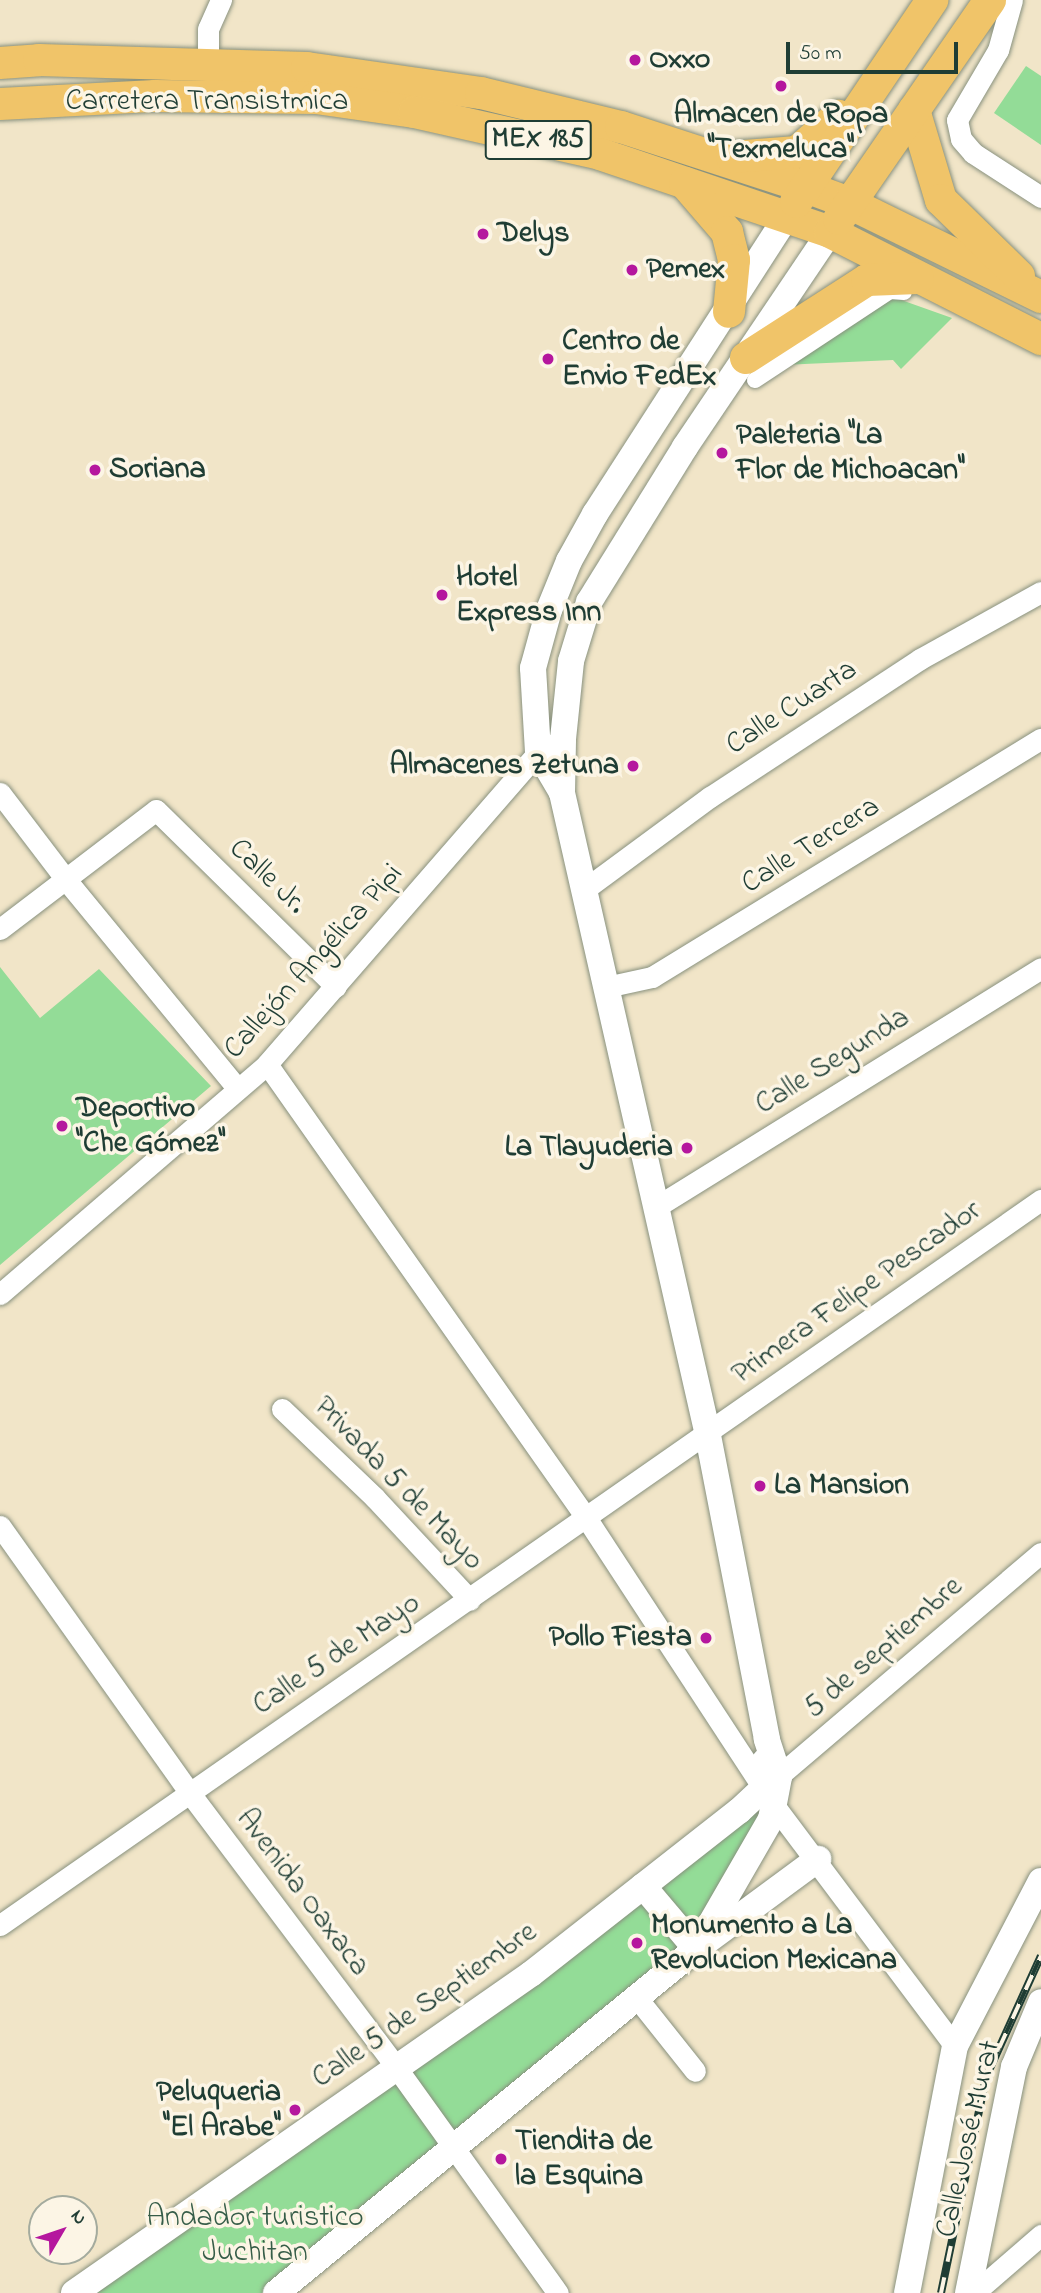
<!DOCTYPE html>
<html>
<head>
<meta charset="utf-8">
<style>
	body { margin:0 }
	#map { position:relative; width:1041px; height:2293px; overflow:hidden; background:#f1e5c8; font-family:"Indie Flower",sans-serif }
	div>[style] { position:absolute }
	.green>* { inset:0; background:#93dc97 }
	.roads { filter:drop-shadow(0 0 2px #88917e) drop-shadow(0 0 2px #88917e) }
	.pedestrian>* { height:16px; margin:-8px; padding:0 8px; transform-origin:8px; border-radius:8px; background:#fff }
	.minor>* { height:21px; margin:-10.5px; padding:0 10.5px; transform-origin:10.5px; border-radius:10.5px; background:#fff }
	.tertiary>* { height:26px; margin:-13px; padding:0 13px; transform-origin:13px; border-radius:13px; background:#fff }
	.primary>* { height:32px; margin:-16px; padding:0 16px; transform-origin:16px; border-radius:16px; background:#f0c469 }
	.rail>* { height:8px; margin-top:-4px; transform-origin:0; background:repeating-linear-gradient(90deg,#fcf5e5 0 16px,#1f3d34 0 32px); box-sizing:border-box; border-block:2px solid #1f3d34 }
	.dots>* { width:19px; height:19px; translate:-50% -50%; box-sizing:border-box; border:4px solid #fcf5e5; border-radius:50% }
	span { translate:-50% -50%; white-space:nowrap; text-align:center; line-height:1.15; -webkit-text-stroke:7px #fcf5e5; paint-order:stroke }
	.shield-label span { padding:2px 5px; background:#fcf5e5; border:2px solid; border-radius:5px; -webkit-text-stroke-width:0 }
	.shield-label { font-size:28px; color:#1f3d34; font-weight:700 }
	.poi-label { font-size:30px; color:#1f3d34; font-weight:700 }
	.left { translate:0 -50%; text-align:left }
	.right { translate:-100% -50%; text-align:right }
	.street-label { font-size:30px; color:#1f3d34 }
	.park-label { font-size:30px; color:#365d48 }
	.north { position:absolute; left:28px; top:2195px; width:70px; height:70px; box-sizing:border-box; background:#fcf5e5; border:2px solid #a4ab9e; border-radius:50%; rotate:51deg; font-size:19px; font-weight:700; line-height:28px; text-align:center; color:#1f3d34 }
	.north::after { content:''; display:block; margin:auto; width:24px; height:32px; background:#b5179e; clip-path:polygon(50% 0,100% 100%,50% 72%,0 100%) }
	.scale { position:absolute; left:786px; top:42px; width:172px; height:32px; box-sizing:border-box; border:4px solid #1f3d34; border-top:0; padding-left:9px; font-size:21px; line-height:24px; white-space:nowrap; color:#1f3d34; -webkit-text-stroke:5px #fcf5e5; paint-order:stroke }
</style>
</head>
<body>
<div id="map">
	<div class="green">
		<i style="clip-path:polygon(1026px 66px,1041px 76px,1041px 145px,994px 113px)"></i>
		<i style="clip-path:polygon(890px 296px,952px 318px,901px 369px,893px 360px,782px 365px)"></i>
		<i style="clip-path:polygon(0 967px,40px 1018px,99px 969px,211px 1086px,0 1265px)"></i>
		<i style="clip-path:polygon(779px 1777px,696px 1949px,276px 2293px,70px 2293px,396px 2067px)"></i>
	</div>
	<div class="roads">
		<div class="pedestrian">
			<i style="left:755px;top:380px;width:162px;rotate:-33.4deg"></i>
			<i style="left:890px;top:291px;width:14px;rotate:4deg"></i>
		</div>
		<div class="minor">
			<i style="left:1012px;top:0;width:52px;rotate:105.6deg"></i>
			<i style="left:998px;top:50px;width:81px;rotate:120.4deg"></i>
			<i style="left:957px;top:120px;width:19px;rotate:78deg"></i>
			<i style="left:961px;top:139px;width:18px;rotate:49deg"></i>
			<i style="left:973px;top:153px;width:81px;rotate:32.9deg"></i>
			<i style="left:208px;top:63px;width:34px;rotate:-90deg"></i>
			<i style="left:208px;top:29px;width:32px;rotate:-66deg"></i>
			<i style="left:0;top:793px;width:111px;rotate:52.7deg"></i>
			<i style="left:67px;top:881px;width:269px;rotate:50.6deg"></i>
			<i style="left:585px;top:889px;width:155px;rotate:-36.4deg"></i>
			<i style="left:710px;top:797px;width:251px;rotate:-33.3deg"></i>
			<i style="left:920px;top:659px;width:138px;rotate:-29deg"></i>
			<i style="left:0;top:929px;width:196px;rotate:-37.3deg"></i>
			<i style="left:156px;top:810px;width:252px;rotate:44.5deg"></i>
			<i style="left:606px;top:987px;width:47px;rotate:-12.3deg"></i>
			<i style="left:652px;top:977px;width:456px;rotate:-31.5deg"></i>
			<i style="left:267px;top:1064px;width:556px;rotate:54.88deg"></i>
			<i style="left:587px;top:1519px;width:345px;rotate:56.8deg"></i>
			<i style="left:776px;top:1808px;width:298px;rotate:53.1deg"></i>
			<i style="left:656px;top:1207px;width:453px;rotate:-31.8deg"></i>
			<i style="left:0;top:1294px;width:352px;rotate:-40.7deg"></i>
			<i style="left:267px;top:1064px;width:413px;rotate:-49deg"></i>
			<i style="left:538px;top:752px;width:16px;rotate:-27deg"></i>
			<i style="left:282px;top:1409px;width:129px;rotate:43.7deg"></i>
			<i style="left:375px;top:1498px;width:139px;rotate:47deg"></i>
			<i style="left:0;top:1526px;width:326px;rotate:54.6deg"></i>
			<i style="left:189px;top:1792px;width:344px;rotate:53deg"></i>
			<i style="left:396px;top:2067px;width:278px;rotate:54.4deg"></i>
			<i style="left:768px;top:1785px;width:358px;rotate:-40.4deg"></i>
			<i style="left:0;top:1925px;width:1269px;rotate:-34.86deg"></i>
			<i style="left:637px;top:1998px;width:93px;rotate:51.5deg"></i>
			<i style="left:974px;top:2293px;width:89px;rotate:-40.9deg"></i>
		</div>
		<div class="tertiary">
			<i style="left:561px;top:791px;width:45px;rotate:-120.5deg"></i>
			<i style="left:538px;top:752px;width:84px;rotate:-93.4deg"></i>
			<i style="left:533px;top:668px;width:60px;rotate:-74.6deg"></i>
			<i style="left:549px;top:610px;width:53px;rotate:-67.8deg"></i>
			<i style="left:569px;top:561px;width:54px;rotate:-61deg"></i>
			<i style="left:595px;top:514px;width:356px;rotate:-57.2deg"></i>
			<i style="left:643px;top:1886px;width:82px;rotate:49.9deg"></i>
			<i style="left:696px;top:1949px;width:150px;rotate:-60deg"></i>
			<i style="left:771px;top:1819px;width:43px;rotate:-79.2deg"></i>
			<i style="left:779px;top:1777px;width:40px;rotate:-108deg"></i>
			<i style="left:767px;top:1739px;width:310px;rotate:-101deg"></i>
			<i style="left:708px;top:1435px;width:658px;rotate:-102.81deg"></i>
			<i style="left:562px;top:793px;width:54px;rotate:-88.9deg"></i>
			<i style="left:563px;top:739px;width:78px;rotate:-84.1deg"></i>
			<i style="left:571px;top:661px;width:62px;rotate:-73deg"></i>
			<i style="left:589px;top:602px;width:182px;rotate:-58.2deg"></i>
			<i style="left:685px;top:447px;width:259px;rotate:-56deg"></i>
			<i style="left:74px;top:2293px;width:557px;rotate:-34.92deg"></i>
			<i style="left:531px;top:1974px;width:264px;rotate:-38.1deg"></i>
			<i style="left:739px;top:1811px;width:34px;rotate:-43deg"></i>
			<i style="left:764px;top:1788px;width:27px;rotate:-88deg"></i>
			<i style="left:276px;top:2293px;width:543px;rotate:-39.32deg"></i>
			<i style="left:696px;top:1949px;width:152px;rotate:-36.4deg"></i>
			<i style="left:907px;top:2293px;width:252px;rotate:-79deg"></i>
			<i style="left:955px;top:2046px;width:186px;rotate:-62.5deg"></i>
			<i style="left:968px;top:2293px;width:231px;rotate:-78.5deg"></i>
			<i style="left:1014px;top:2067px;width:70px;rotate:-67.4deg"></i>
		</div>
		<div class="primary">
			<i style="left:0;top:63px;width:39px;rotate:-4deg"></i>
			<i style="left:39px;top:60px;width:268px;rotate:1.7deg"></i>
			<i style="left:307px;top:68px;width:176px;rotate:8.2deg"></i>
			<i style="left:481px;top:93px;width:144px;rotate:13.7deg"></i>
			<i style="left:621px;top:127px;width:194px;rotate:18deg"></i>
			<i style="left:806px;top:187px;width:46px;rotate:20.4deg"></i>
			<i style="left:849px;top:203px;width:214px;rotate:26.1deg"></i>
			<i style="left:0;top:104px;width:155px;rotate:-3deg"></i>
			<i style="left:155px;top:96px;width:161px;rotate:0.7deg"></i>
			<i style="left:316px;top:98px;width:99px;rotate:8.1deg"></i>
			<i style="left:414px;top:112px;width:191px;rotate:12.7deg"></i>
			<i style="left:600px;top:154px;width:243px;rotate:18.7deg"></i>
			<i style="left:830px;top:232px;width:237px;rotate:26.9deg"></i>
			<i style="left:914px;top:110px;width:94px;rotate:73.3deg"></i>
			<i style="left:941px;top:200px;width:109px;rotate:44.3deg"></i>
			<i style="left:732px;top:157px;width:65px;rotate:-4.4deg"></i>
			<i style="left:797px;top:152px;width:55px;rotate:-41.3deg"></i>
			<i style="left:685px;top:183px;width:65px;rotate:49.4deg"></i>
			<i style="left:727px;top:232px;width:29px;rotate:76deg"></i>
			<i style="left:734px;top:260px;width:52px;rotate:95.5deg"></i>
			<i style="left:796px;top:202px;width:244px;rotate:-56deg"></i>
			<i style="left:839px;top:219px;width:266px;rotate:-55.4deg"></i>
			<i style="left:746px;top:358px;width:144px;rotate:-32.8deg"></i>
			<i style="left:867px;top:280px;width:51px;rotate:-2.2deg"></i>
		</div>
	</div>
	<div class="rail">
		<i style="left:941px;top:2293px;width:221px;rotate:-78.2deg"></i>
		<i style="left:986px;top:2077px;width:133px;rotate:-65.6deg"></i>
	</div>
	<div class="dots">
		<i style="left:635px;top:60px;background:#b5179e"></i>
		<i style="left:781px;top:86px;background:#b5179e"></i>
		<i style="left:483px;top:234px;background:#b5179e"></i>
		<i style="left:632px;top:270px;background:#b5179e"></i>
		<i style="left:548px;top:359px;background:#b5179e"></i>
		<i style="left:722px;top:453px;background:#b5179e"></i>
		<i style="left:95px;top:470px;background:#b5179e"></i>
		<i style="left:442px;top:595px;background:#b5179e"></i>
		<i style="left:633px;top:766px;background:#b5179e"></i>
		<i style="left:62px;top:1126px;background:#b5179e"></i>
		<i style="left:687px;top:1148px;background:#b5179e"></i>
		<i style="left:760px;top:1486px;background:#b5179e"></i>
		<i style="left:706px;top:1638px;background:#b5179e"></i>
		<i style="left:637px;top:1943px;background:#b5179e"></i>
		<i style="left:295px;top:2110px;background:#b5179e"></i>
		<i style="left:501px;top:2159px;background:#b5179e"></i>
	</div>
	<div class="shield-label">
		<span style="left:538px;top:140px">MEX 185</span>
	</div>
	<div class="poi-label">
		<span class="left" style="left:649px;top:60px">Oxxo</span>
		<span style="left:781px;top:132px">Almacen de Ropa<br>"Texmeluca"</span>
		<span class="left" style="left:497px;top:234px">Delys</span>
		<span class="left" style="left:646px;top:270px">Pemex</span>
		<span class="left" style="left:562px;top:359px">Centro de<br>Envio FedEx</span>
		<span class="left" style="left:736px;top:453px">Paleteria "La<br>Flor de Michoacan"</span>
		<span class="left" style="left:109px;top:470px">Soriana</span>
		<span class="left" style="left:456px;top:595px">Hotel<br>Express Inn</span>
		<span class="right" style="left:619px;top:766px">Almacenes Zetuna</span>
		<span class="left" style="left:76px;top:1126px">Deportivo<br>"Che Gómez"</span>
		<span class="right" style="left:673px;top:1148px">La Tlayuderia</span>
		<span class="left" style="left:774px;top:1486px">La Mansion</span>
		<span class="right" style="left:692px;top:1638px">Pollo Fiesta</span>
		<span class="left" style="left:651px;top:1943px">Monumento a La<br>Revolucion Mexicana</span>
		<span class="right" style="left:281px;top:2110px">Peluqueria<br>"El Arabe"</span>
		<span class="left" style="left:515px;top:2159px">Tiendita de<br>la Esquina</span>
	</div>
	<div class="street-label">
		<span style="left:207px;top:102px">Carretera Transistmica</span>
		<span style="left:792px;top:708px;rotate:-33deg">Calle Cuarta</span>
		<span style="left:811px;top:846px;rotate:-32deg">Calle Tercera</span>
		<span style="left:267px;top:877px;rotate:44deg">Calle Jr.</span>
		<span style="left:314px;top:962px;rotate:-48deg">Callejón Angélica Pipi</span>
		<span style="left:833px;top:1062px;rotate:-32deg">Calle Segunda</span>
		<span style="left:857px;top:1293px;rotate:-35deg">Primera Felipe Pescador</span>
		<span style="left:398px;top:1484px;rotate:46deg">Privada 5 de Mayo</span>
		<span style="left:884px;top:1648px;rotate:-41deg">5 de septiembre</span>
		<span style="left:337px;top:1655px;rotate:-34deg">Calle 5 de Mayo</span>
		<span style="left:302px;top:1893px;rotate:53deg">Avenida Oaxaca</span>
		<span style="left:425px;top:2006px;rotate:-35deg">Calle 5 de Septiembre</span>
		<span style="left:969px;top:2139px;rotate:-77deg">Calle José Murat</span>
	</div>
	<div class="park-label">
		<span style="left:255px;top:2235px">Andador turistico<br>Juchitan</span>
	</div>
	<div class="north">N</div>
	<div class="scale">50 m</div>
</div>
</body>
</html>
